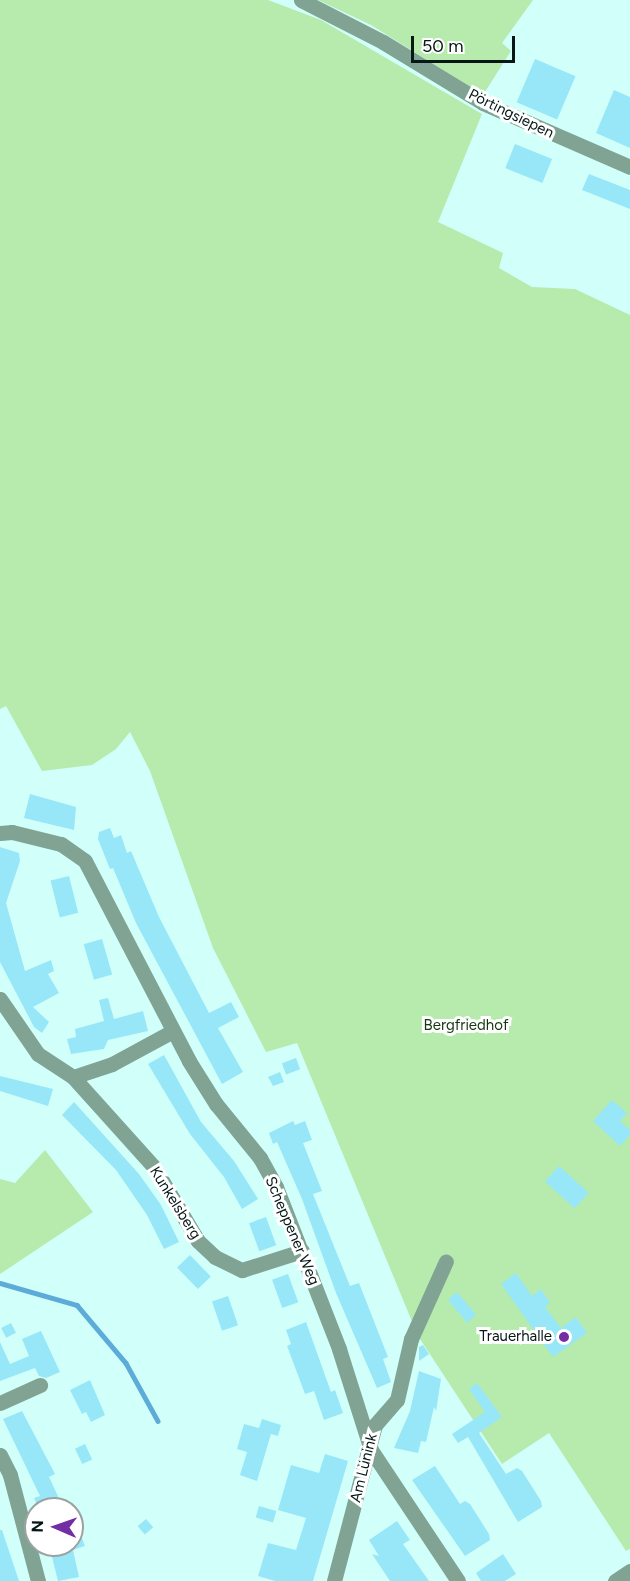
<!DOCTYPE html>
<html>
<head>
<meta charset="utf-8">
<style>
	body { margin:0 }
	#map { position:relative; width:630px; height:1581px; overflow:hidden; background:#d1fffa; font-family:Figtree,sans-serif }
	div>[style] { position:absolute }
	.green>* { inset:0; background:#b7ebad }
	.stream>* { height:4.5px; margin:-2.25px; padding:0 2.25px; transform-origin:2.25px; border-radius:2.25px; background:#5dabd8 }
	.building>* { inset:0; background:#97e7f8; transform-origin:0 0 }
	.street>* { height:15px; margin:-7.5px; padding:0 7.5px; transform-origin:7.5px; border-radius:7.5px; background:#80a393 }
	.dots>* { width:16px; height:16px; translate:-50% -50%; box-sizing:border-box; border:3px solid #fff; border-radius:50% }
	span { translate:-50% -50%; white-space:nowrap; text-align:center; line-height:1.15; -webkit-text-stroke:6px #fff; paint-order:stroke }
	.street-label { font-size:15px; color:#061716 }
	.park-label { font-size:15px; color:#14370d }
	.poi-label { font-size:15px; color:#061716 }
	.right { translate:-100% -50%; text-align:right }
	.north { position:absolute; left:24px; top:1497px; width:60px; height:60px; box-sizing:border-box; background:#fff; border:2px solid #9ba2a2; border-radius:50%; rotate:272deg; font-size:16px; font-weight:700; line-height:24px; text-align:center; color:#061716 }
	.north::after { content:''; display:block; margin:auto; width:21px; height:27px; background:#722ea2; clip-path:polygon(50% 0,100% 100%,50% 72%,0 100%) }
	.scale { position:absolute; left:411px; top:36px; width:104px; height:27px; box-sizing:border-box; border:3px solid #061716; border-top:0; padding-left:8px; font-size:18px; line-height:21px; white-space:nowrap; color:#061716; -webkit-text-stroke:4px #fff; paint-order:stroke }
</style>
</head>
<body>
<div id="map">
	<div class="green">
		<i style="clip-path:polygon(0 0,268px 0,321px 20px,482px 114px,438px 222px,503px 253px,499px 268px,532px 287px,575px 289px,630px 315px,630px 1549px,626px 1551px,549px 1433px,502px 1464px,418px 1336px,297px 1043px,266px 1052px,213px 948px,150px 771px,130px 732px,116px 749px,92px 765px,42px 771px,6px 706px,0 709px)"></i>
		<i style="clip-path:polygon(318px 0,533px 0,502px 43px,511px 51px,483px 95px,371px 25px)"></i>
		<i style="clip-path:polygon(45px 1150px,93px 1212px,0 1274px,0 1179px,15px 1183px)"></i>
	</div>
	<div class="stream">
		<i style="left:0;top:1283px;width:80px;rotate:15.9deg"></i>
		<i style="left:77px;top:1305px;width:76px;rotate:49.8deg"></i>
		<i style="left:126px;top:1363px;width:66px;rotate:61.1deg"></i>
	</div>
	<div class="building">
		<i style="left:535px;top:59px;width:44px;height:47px;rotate:23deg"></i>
		<i style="clip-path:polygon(614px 90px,630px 97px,630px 148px,596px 133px)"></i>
		<i style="left:515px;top:144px;width:40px;height:26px;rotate:22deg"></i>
		<i style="clip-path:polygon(589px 174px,630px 190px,630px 209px,582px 190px)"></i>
		<i style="clip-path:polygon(30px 794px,76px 807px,74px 830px,24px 818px)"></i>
		<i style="clip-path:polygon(110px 828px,114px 838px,121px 835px,127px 853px,131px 851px,159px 917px,209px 1013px,231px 1002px,239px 1017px,218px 1028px,243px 1072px,222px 1084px,136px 923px,113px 868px,110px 869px,98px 839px,99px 832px)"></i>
		<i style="clip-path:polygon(0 847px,19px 853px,20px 861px,6px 903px,25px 971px,51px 960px,54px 971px,48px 974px,59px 993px,33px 1007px,49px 1022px,42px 1033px,34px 1027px,0 962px)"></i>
		<i style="left:69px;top:876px;width:38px;height:19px;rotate:76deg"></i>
		<i style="left:102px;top:939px;width:37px;height:19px;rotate:74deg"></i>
		<i style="clip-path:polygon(108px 998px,114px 1019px,143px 1011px,148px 1031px,108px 1040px,104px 1049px,71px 1054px,67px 1039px,76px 1037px,75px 1029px,104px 1021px,99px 1000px)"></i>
		<i style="clip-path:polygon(164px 1055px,201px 1122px,234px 1161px,258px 1199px,242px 1209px,224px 1177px,190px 1134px,148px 1064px)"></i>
		<i style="left:296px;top:1058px;width:12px;height:15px;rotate:70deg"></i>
		<i style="clip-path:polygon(280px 1072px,284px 1082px,273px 1086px,268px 1077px)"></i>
		<i style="clip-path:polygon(0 1076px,53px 1089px,48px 1106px,0 1091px)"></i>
		<i style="clip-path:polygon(612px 1100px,627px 1113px,620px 1121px,630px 1130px,630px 1135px,620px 1146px,593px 1121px)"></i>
		<i style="clip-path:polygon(74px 1102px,139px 1174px,161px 1205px,179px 1242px,164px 1249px,147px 1215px,116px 1170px,62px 1115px)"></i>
		<i style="clip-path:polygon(293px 1121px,295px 1125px,305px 1121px,312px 1140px,303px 1143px,322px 1191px,313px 1194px,350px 1286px,359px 1283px,388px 1357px,383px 1359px,391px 1382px,377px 1388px,336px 1293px,302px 1199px,277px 1142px,273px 1144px,269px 1133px)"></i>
		<i style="left:559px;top:1166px;width:40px;height:21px;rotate:42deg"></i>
		<i style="left:266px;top:1217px;width:30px;height:18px;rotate:70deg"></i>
		<i style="left:190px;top:1255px;width:30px;height:18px;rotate:46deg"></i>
		<i style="clip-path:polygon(516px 1273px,532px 1296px,541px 1289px,550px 1303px,545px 1307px,561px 1328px,576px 1317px,587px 1333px,553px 1357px,501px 1284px)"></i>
		<i style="left:288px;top:1274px;width:30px;height:17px;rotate:70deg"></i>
		<i style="left:457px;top:1292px;width:30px;height:12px;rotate:50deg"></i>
		<i style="left:228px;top:1296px;width:31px;height:17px;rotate:71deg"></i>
		<i style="clip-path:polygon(306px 1322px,331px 1392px,335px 1390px,343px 1413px,324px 1420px,314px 1391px,305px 1394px,287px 1346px,291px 1344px,286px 1330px)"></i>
		<i style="left:11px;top:1323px;width:11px;height:11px;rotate:63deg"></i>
		<i style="clip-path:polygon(41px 1331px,60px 1372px,46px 1378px,39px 1376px,35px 1368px,0 1381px,0 1342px,10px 1364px,29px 1356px,22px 1339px)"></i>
		<i style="clip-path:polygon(423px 1345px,429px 1354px,419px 1361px,419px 1347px)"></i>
		<i style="clip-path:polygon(419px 1371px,441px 1379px,436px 1411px,434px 1407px,426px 1442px,421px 1441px,418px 1453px,394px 1448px,410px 1411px)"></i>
		<i style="clip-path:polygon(90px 1380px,105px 1415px,91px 1422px,86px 1412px,82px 1414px,70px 1390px)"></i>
		<i style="clip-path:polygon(477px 1383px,502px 1417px,479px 1433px,506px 1474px,517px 1468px,522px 1471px,541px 1501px,542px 1507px,518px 1522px,468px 1437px,458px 1443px,452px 1434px,485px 1412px,469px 1389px)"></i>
		<i style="clip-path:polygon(22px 1411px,55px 1474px,49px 1477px,64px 1509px,39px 1509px,34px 1498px,40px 1496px,3px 1419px)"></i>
		<i style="clip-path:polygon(262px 1419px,281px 1425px,278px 1436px,271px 1434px,257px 1481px,240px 1475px,247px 1452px,237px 1449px,244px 1424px,259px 1428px)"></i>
		<i style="left:85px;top:1444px;width:17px;height:11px;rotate:65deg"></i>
		<i style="clip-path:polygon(325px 1454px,348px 1461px,313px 1581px,275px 1581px,258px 1576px,268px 1543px,296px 1550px,306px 1518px,278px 1510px,291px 1465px,319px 1473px)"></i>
		<i style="clip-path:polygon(435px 1466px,460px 1504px,465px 1501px,470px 1504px,489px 1534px,490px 1540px,465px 1556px,412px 1480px)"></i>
		<i style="left:259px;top:1506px;width:18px;height:12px;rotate:16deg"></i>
		<i style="clip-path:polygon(72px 1513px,85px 1546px,73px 1550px,79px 1577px,58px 1581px,49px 1545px,72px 1545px)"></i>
		<i style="left:146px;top:1519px;width:11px;height:11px;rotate:49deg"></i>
		<i style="clip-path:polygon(397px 1521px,410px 1540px,403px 1544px,429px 1581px,390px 1581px,372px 1554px,379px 1556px,369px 1540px)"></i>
		<i style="clip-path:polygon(0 1530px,2px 1530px,19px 1581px,0 1581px)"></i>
		<i style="clip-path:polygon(503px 1554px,516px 1574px,505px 1581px,481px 1581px,476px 1573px)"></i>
	</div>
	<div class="street">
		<i style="left:301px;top:0;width:92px;rotate:27.1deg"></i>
		<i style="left:383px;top:42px;width:117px;rotate:31.4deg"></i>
		<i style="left:483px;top:103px;width:160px;rotate:23.5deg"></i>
		<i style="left:0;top:833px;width:12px;rotate:-5deg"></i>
		<i style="left:12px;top:832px;width:50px;rotate:13.8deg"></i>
		<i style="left:61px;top:844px;width:29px;rotate:35deg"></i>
		<i style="left:85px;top:861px;width:225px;rotate:62.5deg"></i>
		<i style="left:189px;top:1061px;width:51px;rotate:57.9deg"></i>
		<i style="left:216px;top:1104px;width:70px;rotate:50.8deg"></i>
		<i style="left:260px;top:1158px;width:33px;rotate:61deg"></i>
		<i style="left:276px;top:1187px;width:174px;rotate:68.7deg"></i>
		<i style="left:339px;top:1349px;width:106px;rotate:72.4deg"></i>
		<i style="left:371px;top:1450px;width:157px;rotate:56.4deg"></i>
		<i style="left:0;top:999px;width:67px;rotate:55.4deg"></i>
		<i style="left:38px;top:1054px;width:42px;rotate:33.3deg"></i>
		<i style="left:73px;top:1077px;width:121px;rotate:48deg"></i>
		<i style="left:154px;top:1167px;width:86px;rotate:59.3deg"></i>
		<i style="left:198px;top:1241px;width:23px;rotate:43deg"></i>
		<i style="left:215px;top:1257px;width:30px;rotate:26deg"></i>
		<i style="left:242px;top:1270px;width:63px;rotate:-17.6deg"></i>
		<i style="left:73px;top:1077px;width:41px;rotate:-18.4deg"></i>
		<i style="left:112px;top:1064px;width:69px;rotate:-28.4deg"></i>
		<i style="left:0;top:1403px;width:44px;rotate:-24.2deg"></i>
		<i style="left:0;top:1455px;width:22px;rotate:63deg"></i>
		<i style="left:10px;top:1475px;width:110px;rotate:75.2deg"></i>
		<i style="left:334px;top:1581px;width:161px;rotate:-75.3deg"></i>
		<i style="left:375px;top:1425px;width:33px;rotate:-49deg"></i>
		<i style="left:397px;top:1400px;width:63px;rotate:-77.1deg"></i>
		<i style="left:411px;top:1339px;width:85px;rotate:-65.8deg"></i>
		<i style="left:615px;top:1581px;width:18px;rotate:-34deg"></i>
	</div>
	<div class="dots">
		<i style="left:564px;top:1337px;background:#722ea2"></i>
	</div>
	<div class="street-label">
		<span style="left:511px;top:114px;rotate:26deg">Pörtingsiepen</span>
		<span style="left:175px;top:1203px;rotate:58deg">Kunkelsberg</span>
		<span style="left:292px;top:1231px;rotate:67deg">Scheppener Weg</span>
		<span style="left:364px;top:1468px;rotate:-76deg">Am Lünink</span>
	</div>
	<div class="park-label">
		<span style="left:466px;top:1026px">Bergfriedhof</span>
	</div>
	<div class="poi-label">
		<span class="right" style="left:552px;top:1337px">Trauerhalle</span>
	</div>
	<div class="north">N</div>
	<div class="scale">50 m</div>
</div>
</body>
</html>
